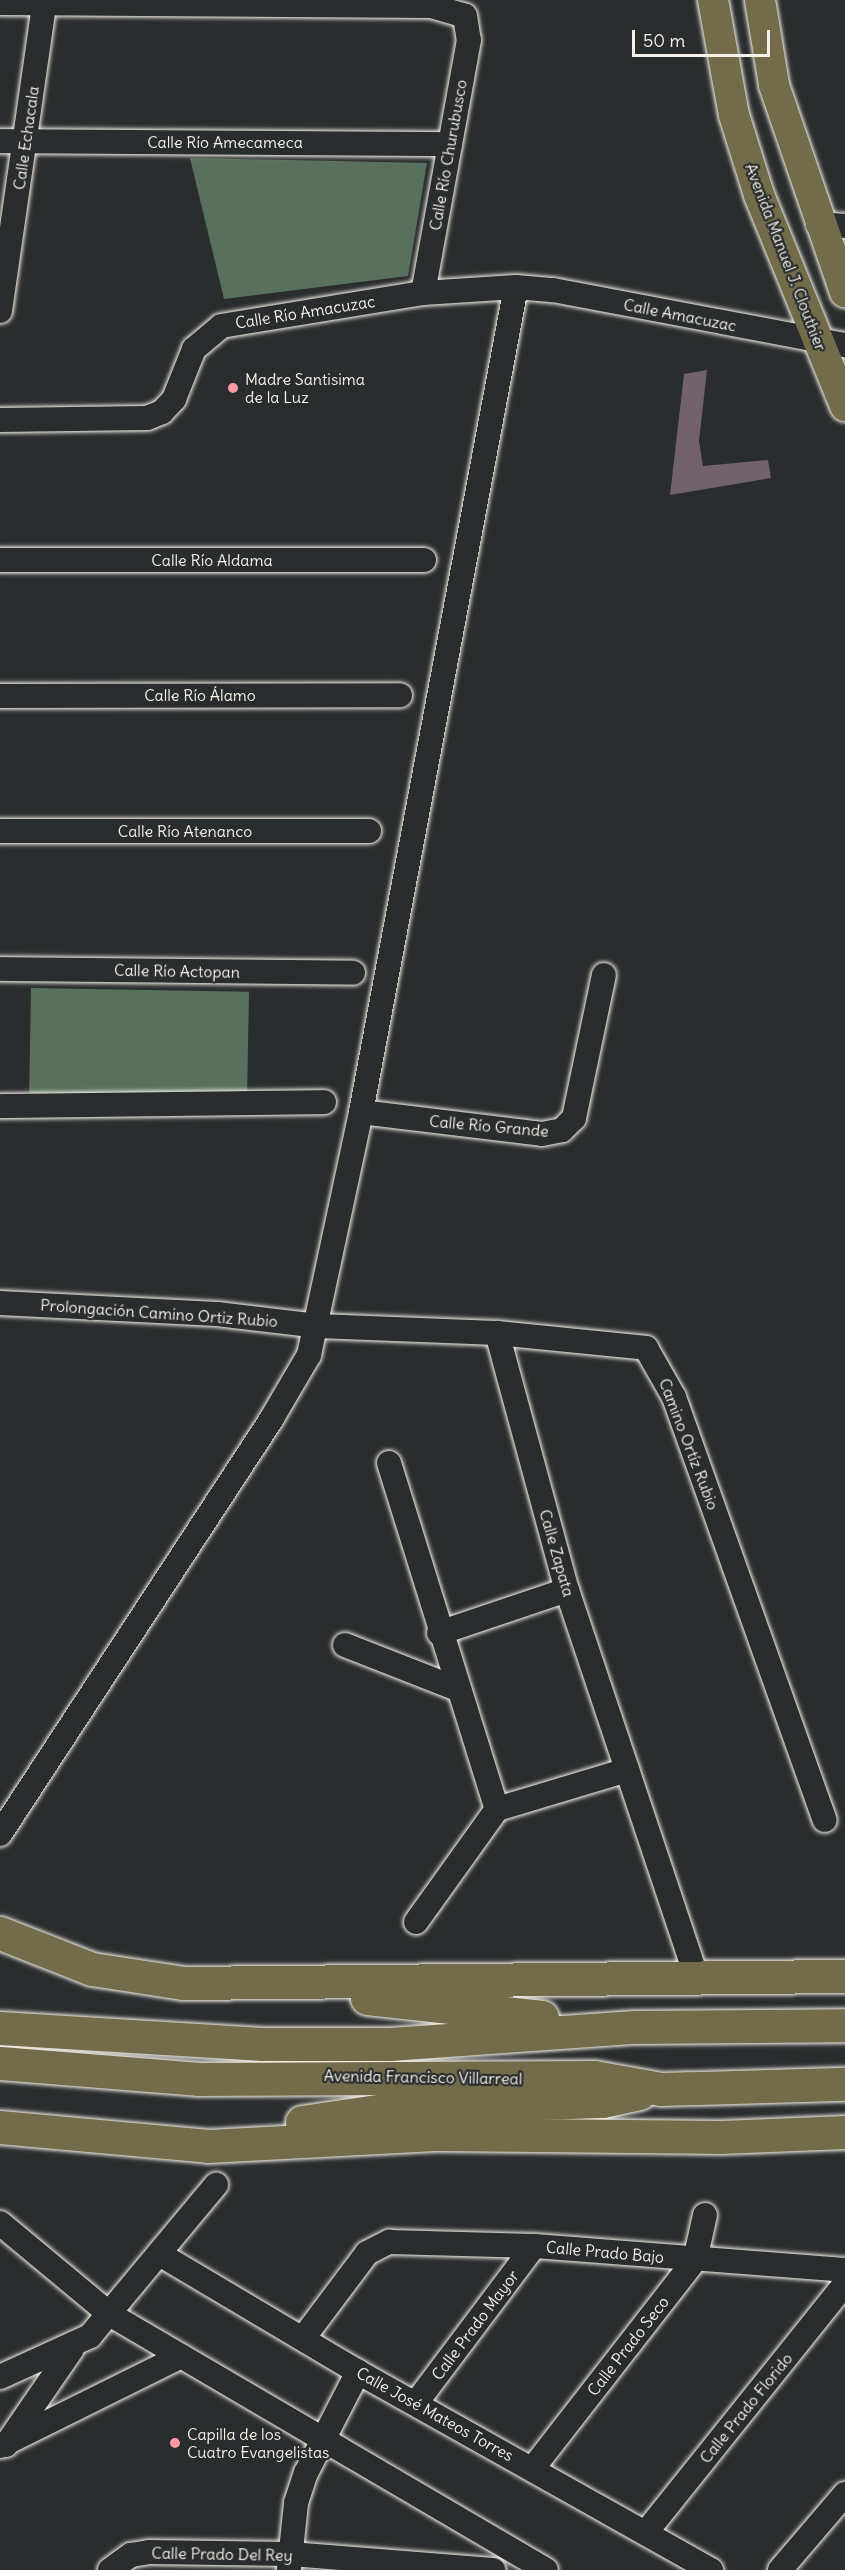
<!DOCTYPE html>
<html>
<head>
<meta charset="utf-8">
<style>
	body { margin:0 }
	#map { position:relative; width:845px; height:2570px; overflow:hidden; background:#2a2d2e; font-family:Delius,sans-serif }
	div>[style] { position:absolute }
	.green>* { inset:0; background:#58705d; transform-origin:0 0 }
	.building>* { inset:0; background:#72626c }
	.roads { filter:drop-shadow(0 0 2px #f4f1e8) drop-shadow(0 0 2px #f4f1e8) }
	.minor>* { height:24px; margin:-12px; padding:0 12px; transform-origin:12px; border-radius:12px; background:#2a2d2e }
	.major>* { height:30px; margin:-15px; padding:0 15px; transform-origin:15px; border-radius:15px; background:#736c4b }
	.highway>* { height:33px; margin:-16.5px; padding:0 16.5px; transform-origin:16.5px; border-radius:16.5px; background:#736c4b }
	.dots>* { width:16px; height:16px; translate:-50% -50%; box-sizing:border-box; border:3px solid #2a2d2e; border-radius:50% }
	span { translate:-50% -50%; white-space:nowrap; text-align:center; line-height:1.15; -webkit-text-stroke:4.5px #2a2d2e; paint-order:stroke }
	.street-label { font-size:16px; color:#f4f1e8 }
	.poi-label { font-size:16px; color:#f4f1e8 }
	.left { translate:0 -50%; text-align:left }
	.scale { position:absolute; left:632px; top:30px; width:138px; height:27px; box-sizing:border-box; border:3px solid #f4f1e8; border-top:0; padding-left:8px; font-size:18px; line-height:21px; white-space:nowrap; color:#f4f1e8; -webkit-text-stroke:4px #2a2d2e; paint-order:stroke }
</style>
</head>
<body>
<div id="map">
	<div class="green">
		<i style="clip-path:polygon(190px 158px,427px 163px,408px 276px,224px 299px)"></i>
		<i style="left:31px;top:988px;width:218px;height:105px;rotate:1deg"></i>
	</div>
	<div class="building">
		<i style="clip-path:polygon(707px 370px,699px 441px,703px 466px,768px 460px,771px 478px,670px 495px,684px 374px)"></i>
	</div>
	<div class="roads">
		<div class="minor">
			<i style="left:0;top:3px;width:431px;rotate:0.4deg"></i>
			<i style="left:431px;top:6px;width:35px;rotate:16deg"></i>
			<i style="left:465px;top:16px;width:24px;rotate:81deg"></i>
			<i style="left:469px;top:40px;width:257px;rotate:100.3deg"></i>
			<i style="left:0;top:141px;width:450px;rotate:0.4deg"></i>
			<i style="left:818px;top:224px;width:27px;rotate:4deg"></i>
			<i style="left:0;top:311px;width:314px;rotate:-81.8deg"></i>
			<i style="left:0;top:420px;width:147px;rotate:-0.8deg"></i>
			<i style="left:147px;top:418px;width:16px;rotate:-22deg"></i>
			<i style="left:162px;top:412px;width:18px;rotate:-47deg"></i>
			<i style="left:174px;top:399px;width:54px;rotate:-68.2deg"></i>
			<i style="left:194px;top:349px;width:35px;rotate:-40deg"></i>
			<i style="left:221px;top:326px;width:205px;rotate:-9.3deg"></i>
			<i style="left:423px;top:293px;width:93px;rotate:-3.7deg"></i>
			<i style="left:516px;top:287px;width:37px;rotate:5deg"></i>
			<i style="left:553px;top:290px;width:297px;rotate:10.7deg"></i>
			<i style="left:0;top:560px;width:424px"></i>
			<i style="left:0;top:696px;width:400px;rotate:-0.1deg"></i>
			<i style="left:0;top:831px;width:369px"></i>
			<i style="left:0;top:969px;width:353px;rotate:0.6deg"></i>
			<i style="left:0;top:1106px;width:324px;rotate:-0.7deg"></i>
			<i style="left:361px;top:1112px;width:182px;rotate:6.9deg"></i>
			<i style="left:542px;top:1134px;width:20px;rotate:-11deg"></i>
			<i style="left:562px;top:1130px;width:17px;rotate:-45deg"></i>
			<i style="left:574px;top:1118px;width:146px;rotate:-78.2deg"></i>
			<i style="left:0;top:1303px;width:217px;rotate:2.9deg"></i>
			<i style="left:217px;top:1314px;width:101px;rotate:6.8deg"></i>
			<i style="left:317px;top:1326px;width:180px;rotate:2.2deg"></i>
			<i style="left:497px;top:1333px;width:150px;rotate:5.7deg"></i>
			<i style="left:646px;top:1348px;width:56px;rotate:60.3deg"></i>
			<i style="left:674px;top:1397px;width:449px;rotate:70.4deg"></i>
			<i style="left:497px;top:1333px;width:266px;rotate:74.8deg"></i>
			<i style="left:567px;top:1590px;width:410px;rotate:71.5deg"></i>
			<i style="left:389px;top:1463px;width:362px;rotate:72.7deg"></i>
			<i style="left:497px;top:1809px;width:139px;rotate:125.6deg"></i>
			<i style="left:439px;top:1633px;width:135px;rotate:-18.6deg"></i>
			<i style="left:345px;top:1645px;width:120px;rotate:21.4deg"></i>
			<i style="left:497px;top:1809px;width:136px;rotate:-16.7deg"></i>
			<i style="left:0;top:1834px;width:497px;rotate:-56.8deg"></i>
			<i style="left:272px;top:1418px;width:73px;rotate:-59.6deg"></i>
			<i style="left:309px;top:1355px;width:249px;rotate:-77.9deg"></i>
			<i style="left:361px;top:1112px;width:839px;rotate:-79.36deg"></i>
			<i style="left:0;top:2223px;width:144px;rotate:39.7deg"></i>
			<i style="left:111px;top:2315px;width:504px;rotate:30.38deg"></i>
			<i style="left:161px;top:2255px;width:229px;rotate:30.7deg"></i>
			<i style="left:358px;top:2372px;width:405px;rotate:29.3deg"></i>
			<i style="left:304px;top:2337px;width:105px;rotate:-53.1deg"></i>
			<i style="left:367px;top:2253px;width:25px;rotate:-27deg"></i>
			<i style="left:389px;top:2242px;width:145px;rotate:1.6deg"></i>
			<i style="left:534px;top:2246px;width:312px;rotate:4.4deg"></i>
			<i style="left:0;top:2377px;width:99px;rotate:-24.5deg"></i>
			<i style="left:90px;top:2336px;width:197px;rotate:-50.2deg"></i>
			<i style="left:416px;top:2403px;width:196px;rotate:-53.1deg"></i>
			<i style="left:6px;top:2445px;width:116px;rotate:-55.5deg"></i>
			<i style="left:0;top:2446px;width:202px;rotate:-26.4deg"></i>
			<i style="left:533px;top:2468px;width:264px;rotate:-52.1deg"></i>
			<i style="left:695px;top:2260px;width:46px;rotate:-77.5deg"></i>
			<i style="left:647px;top:2531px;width:317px;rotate:-51.3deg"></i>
			<i style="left:289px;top:2569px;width:66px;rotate:-83.9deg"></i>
			<i style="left:296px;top:2503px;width:32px;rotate:-72deg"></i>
			<i style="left:306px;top:2473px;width:114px;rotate:-62.8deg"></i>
			<i style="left:110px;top:2570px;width:26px;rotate:-36deg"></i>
			<i style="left:131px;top:2555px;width:18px;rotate:-9deg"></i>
			<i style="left:149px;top:2552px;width:141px;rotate:0.8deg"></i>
			<i style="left:290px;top:2554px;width:204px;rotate:4.5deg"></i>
			<i style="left:780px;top:2570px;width:100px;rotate:-49.5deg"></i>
		</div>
		<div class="major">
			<i style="left:713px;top:0;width:117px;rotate:79.7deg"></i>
			<i style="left:734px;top:115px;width:84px;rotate:72.6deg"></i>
			<i style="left:759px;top:195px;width:228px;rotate:67.8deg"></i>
			<i style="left:760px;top:0;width:86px;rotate:80.6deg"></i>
			<i style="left:774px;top:85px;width:219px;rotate:71.1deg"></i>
		</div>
		<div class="highway">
			<i style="left:0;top:1933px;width:99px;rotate:21.4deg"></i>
			<i style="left:92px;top:1969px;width:93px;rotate:8.7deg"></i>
			<i style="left:184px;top:1983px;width:661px;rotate:-0.61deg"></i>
			<i style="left:367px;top:1998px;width:176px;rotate:6.2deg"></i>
			<i style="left:0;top:2028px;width:263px;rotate:3.5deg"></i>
			<i style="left:263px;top:2044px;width:127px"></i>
			<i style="left:390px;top:2044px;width:245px;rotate:-4deg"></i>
			<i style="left:634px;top:2027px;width:211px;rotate:-0.5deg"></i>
			<i style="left:0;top:2063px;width:200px;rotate:4.6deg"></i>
			<i style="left:199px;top:2079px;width:395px;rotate:-0.3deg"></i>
			<i style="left:594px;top:2077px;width:68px;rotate:10.2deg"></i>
			<i style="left:661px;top:2089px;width:184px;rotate:-1.6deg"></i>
			<i style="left:302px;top:2122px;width:103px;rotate:-8.4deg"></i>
			<i style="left:404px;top:2107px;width:198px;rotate:-1.7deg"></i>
			<i style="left:602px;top:2101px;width:38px;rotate:-12deg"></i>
			<i style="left:0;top:2127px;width:209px;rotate:5.2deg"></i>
			<i style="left:208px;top:2146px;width:228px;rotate:-3deg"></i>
			<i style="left:436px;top:2134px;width:284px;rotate:0.6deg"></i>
			<i style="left:720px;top:2137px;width:125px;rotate:-2.3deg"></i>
		</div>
	</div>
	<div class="dots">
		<i style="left:233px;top:388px;background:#ff9aa2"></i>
		<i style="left:175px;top:2443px;background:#ff9aa2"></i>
	</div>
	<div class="street-label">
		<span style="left:26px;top:138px;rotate:-82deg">Calle Echacala</span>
		<span style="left:225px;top:142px">Calle Río Amecameca</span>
		<span style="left:448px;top:155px;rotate:-80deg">Calle Río Churubusco</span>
		<span style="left:786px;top:257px;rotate:69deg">Avenida Manuel J. Clouthier</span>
		<span style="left:305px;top:312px;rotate:-9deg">Calle Río Amacuzac</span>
		<span style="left:680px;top:315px;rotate:11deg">Calle Amacuzac</span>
		<span style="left:212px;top:560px">Calle Río Aldama</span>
		<span style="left:200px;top:695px">Calle Río Álamo</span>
		<span style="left:185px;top:831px">Calle Río Atenanco</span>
		<span style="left:177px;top:971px;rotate:1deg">Calle Río Actopan</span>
		<span style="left:489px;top:1126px;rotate:5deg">Calle Río Grande</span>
		<span style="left:159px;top:1313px;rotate:4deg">Prolongación Camino Ortiz Rubio</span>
		<span style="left:689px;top:1444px;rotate:69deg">Camino Ortíz Rubio</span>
		<span style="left:557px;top:1553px;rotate:74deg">Calle Zapata</span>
		<span style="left:423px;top:2077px;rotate:1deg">Avenida Francisco Villarreal</span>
		<span style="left:605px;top:2252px;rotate:5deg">Calle Prado Bajo</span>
		<span style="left:475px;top:2325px;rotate:-53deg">Calle Prado Mayor</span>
		<span style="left:628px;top:2346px;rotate:-52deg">Calle Prado Seco</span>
		<span style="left:746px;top:2408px;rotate:-51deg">Calle Prado Florido</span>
		<span style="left:435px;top:2414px;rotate:29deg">Calle José Mateos Torres</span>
		<span style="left:222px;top:2554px;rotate:1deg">Calle Prado Del Rey</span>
	</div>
	<div class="poi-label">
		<span class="left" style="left:245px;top:388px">Madre Santisima<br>de la Luz</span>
		<span class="left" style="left:187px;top:2443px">Capilla de los<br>Cuatro Evangelistas</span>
	</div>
	<div class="scale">50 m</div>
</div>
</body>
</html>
